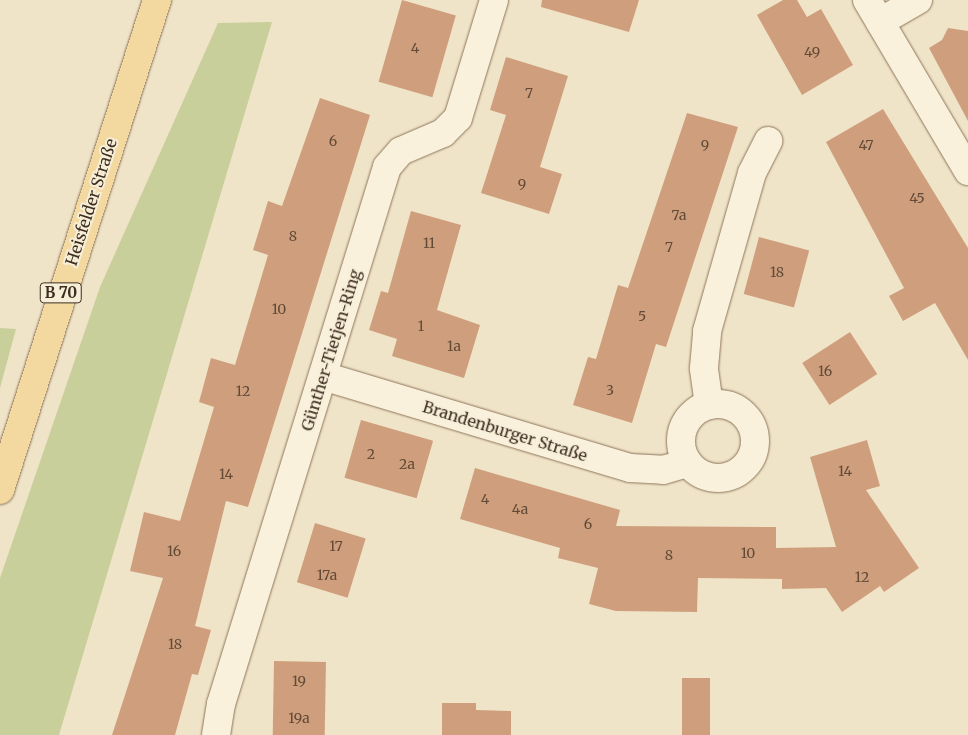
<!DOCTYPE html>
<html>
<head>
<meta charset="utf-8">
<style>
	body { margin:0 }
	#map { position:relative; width:968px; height:735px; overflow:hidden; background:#f0e4c8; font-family:Merriweather,serif }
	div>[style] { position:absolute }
	.green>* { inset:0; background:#c9cf9b }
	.building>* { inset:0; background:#cf9f7d; transform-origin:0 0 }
	.roads { filter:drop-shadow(0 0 1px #8d765c) drop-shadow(0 0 1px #8d765c) }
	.minor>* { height:28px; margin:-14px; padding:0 14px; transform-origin:14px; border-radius:14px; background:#faf1dc }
	.minor>.ring { margin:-14px; padding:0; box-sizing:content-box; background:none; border:28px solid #faf1dc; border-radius:50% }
	.major>* { height:28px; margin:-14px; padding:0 14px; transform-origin:14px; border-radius:14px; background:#f3d9a0 }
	span { translate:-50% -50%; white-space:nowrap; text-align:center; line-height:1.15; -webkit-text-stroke:4px #f7eed8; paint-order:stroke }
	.number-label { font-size:14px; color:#624a37 }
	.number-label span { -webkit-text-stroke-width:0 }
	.shield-label span { padding:1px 4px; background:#f7eed8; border:1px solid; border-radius:4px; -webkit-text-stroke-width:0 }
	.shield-label { font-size:15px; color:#3d2e20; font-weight:700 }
	.street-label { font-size:16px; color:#3d2e20 }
</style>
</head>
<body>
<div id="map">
	<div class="green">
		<i style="clip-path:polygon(272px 22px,59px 735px,0 735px,0 578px,100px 287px,218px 23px)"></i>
		<i style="clip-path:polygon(0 328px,16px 329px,0 388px)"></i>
	</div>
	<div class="building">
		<i style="left:402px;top:0;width:56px;height:85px;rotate:16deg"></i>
		<i style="clip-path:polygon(542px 0,639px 0,629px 32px,541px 7px)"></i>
		<i style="clip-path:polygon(783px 0,797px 0,807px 17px,821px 9px,853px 65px,802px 95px,757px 15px)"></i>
		<i style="clip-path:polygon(948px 28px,968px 31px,968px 121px,929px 48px,942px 40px)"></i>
		<i style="clip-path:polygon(506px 57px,568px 76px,540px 167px,562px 174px,549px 214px,481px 193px,506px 115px,490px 110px)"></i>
		<i style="clip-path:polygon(320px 98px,370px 115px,248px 507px,226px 501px,195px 626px,211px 630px,198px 675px,192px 674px,175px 735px,112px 735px,163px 578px,130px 571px,144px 512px,180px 521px,214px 407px,199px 402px,211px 358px,235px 365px,268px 255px,253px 250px,268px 201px,282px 206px)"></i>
		<i style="clip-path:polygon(883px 109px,968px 248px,968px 360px,935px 303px,903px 321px,889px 296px,904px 288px,826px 142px)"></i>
		<i style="clip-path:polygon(687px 113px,738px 127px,666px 347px,656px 344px,632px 423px,573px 405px,588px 357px,596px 359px,618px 285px,628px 288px)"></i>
		<i style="clip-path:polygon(411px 211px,461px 225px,437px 310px,480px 325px,464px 378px,392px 356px,397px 339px,369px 330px,381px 291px,388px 293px)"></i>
		<i style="left:759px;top:237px;width:52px;height:59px;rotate:15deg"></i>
		<i style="left:850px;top:332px;width:50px;height:57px;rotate:57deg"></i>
		<i style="left:361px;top:420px;width:75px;height:60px;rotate:16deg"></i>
		<i style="clip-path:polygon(867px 440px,880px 486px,866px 490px,919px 568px,884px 592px,880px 586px,842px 612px,826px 588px,782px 589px,782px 579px,698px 578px,697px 612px,616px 611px,589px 604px,598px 568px,558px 558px,560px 548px,460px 519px,475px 468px,620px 510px,616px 526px,776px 527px,776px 548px,836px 547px,810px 457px)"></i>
		<i style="left:315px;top:523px;width:53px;height:62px;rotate:17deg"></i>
		<i style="left:274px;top:661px;width:52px;height:74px;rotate:1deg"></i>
		<i style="left:682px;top:678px;width:28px;height:57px"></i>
		<i style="clip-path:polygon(442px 703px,476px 703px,476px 710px,511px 711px,511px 735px,442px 735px)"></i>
	</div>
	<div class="roads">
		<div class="minor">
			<i style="left:867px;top:0;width:199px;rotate:59.4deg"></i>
			<i style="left:880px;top:22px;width:44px;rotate:-30.1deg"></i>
			<i style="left:323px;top:376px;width:320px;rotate:16.7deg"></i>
			<i style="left:630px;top:468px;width:33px;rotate:3deg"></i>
			<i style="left:663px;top:470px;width:26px;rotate:-16deg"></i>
			<i class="ring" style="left:681px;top:404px;width:46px;height:46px"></i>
			<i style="left:709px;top:405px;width:37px;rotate:-98deg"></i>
			<i style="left:704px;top:368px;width:37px;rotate:-85deg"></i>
			<i style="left:707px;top:331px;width:164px;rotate:-74.1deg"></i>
			<i style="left:752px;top:173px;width:36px;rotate:-63deg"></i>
			<i style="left:216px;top:735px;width:31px;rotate:-81deg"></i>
			<i style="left:221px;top:704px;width:562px;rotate:-72.82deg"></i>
			<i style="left:387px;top:167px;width:21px;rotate:-49deg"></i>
			<i style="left:401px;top:151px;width:46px;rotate:-23.2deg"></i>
			<i style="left:443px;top:133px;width:21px;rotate:-45deg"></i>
			<i style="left:458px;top:118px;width:123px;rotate:-73deg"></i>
		</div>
		<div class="major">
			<i style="left:0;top:490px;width:515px;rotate:-72.23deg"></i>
		</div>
	</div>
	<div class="number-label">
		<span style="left:415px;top:48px">4</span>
		<span style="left:812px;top:52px">49</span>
		<span style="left:529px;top:93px">7</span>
		<span style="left:333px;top:141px">6</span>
		<span style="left:705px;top:145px">9</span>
		<span style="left:866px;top:145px">47</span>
		<span style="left:522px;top:184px">9</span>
		<span style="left:917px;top:198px">45</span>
		<span style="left:679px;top:215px">7a</span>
		<span style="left:293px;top:236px">8</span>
		<span style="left:429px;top:243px">11</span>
		<span style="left:669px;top:247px">7</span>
		<span style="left:777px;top:272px">18</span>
		<span style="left:279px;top:309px">10</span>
		<span style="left:642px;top:316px">5</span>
		<span style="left:421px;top:326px">1</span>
		<span style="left:454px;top:346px">1a</span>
		<span style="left:825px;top:371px">16</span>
		<span style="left:610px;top:390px">3</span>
		<span style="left:243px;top:391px">12</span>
		<span style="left:371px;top:454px">2</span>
		<span style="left:407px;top:464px">2a</span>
		<span style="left:845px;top:471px">14</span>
		<span style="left:226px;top:474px">14</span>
		<span style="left:485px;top:499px">4</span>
		<span style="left:520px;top:509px">4a</span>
		<span style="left:588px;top:524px">6</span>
		<span style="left:336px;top:546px">17</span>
		<span style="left:174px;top:551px">16</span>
		<span style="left:748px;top:553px">10</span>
		<span style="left:669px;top:555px">8</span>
		<span style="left:327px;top:575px">17a</span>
		<span style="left:862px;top:577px">12</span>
		<span style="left:175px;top:644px">18</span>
		<span style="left:299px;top:681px">19</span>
		<span style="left:299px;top:718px">19a</span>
	</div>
	<div class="shield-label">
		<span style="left:61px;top:293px">B 70</span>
	</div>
	<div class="street-label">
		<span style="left:91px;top:202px;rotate:-72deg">Heisfelder Straße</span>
		<span style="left:331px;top:350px;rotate:-73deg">Günther-Tietjen-Ring</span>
		<span style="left:505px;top:431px;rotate:17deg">Brandenburger Straße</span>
	</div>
</div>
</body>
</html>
